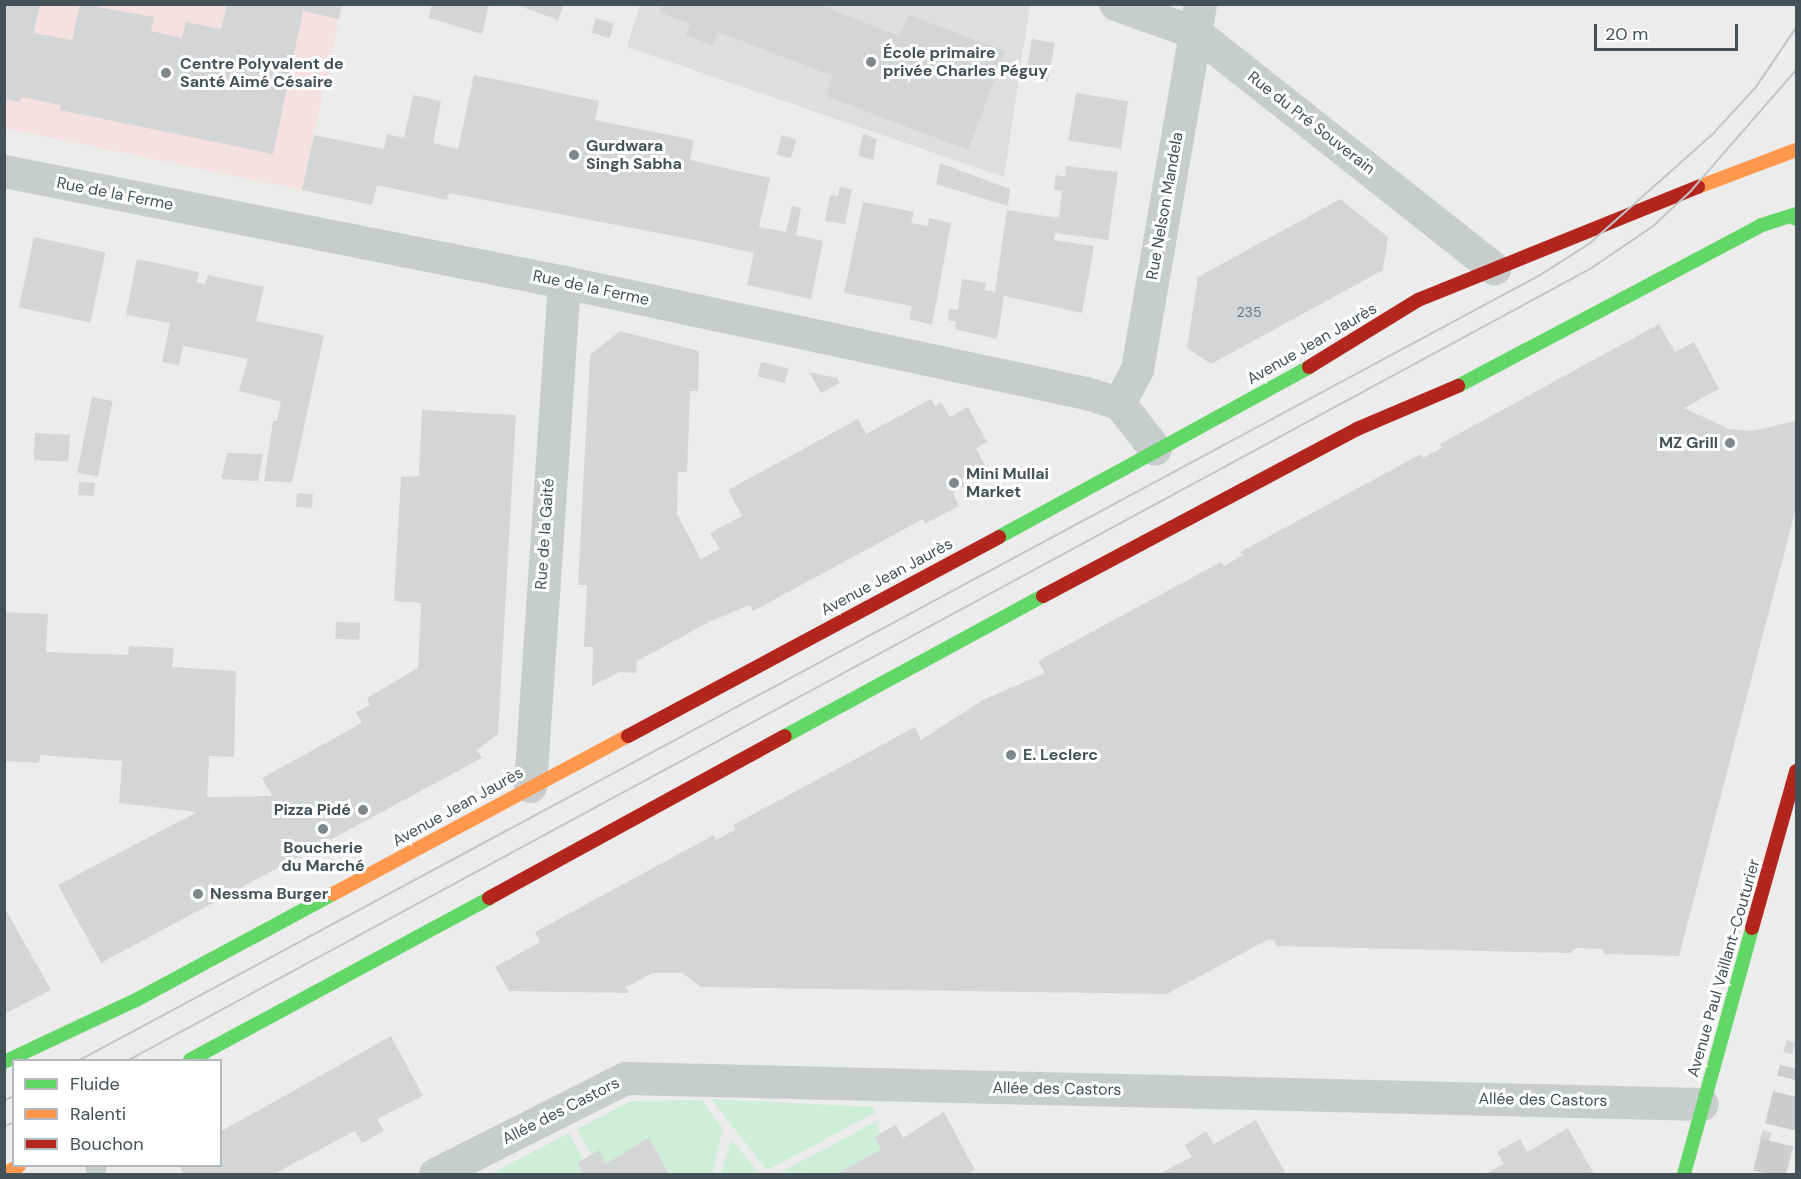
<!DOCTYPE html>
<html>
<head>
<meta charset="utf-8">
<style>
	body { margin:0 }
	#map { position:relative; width:1801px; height:1179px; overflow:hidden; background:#edecec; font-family:"DM Sans",sans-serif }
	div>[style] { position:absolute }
	.education>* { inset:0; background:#dfddde }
	.medical>* { inset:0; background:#f5e1e2 }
	.green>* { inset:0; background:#ceeed7 }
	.building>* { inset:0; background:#d4d5d7; transform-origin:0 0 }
	.highway-tunnel>* { height:33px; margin-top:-16.5px; transform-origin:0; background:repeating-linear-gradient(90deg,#cbcdcf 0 33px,transparent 0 49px) }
	.lane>* { height:20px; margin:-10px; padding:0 10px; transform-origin:10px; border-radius:10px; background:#c8cccd }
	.street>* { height:33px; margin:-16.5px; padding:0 16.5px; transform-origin:16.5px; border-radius:16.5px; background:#c8cccd }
	.fast>* { height:14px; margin:-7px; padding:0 7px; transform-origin:7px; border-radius:7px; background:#63d668 }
	.slow>* { height:14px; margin:-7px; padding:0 7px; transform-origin:7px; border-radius:7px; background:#ff974d }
	.jam>* { height:14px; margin:-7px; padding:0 7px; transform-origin:7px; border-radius:7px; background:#b3261e }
	.tram>* { height:1.5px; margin:-0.75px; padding:0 0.75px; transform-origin:0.75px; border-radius:0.75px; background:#c2c5c7 }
	.dots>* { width:16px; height:16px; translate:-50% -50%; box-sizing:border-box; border:3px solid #fff; border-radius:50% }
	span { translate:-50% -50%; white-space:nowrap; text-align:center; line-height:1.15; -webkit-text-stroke:6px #fff; paint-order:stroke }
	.number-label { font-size:14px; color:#69737a }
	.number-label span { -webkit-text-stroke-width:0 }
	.poi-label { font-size:16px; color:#435159; font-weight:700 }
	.left { translate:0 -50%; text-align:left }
	.right { translate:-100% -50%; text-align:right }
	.street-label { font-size:16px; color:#435159 }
	.frame { position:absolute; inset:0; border:6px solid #435159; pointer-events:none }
	.legend { position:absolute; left:12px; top:1059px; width:210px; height:108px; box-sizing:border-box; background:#fff; border:2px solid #b4b9bd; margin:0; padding:8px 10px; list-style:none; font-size:18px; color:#435159 }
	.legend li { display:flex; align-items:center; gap:12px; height:30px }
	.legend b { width:30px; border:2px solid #b4b9bd }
	.scale { position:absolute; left:1594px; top:24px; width:144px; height:27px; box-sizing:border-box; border:3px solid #435159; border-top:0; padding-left:8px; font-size:18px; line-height:21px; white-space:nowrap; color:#435159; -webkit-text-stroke:4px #fff; paint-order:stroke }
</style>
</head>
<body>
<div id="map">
	<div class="education">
		<i style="clip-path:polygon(640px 5px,1030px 5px,1004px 177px,627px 47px)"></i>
	</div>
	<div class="medical">
		<i style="clip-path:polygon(5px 5px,342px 5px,302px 190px,5px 128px)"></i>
	</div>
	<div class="green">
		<i style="clip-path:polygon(711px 1099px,874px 1107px,875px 1113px,767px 1170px)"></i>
		<i style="clip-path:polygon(702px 1100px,723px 1129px,712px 1174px,669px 1174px,649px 1138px,605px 1164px,599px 1151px,591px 1154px,577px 1129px,631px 1101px)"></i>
		<i style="clip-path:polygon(877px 1121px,879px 1134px,875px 1137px,881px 1150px,836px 1174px,781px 1172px)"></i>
		<i style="clip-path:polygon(569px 1133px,583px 1159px,577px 1163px,583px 1174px,491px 1174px)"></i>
		<i style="clip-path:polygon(731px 1139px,760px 1174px,721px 1174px)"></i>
	</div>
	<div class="building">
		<i style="clip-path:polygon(4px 4px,40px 4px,34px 33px,72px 40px,80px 4px,154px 17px,151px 31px,182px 38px,186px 22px,221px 29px,227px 4px,342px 4px,339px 19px,303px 11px,273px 154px,60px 110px,61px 105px,22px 97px,20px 102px,4px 99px)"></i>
		<i style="clip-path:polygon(432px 4px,489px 4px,482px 34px,429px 18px)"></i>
		<i style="clip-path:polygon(514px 4px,564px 4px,558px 20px)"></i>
		<i style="clip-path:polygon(663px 4px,817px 4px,899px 36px,908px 15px,1005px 51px,968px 150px,826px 96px,833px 76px,718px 32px,713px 46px,686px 35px,690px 24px,660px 12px)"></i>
		<i style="left:596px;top:18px;width:19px;height:15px;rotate:18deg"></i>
		<i style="left:1032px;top:39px;width:23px;height:39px;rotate:10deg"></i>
		<i style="clip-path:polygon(474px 75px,599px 101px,595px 120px,694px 140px,690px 160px,770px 178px,759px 227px,786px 232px,792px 206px,801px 208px,796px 235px,823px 241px,811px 299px,747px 285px,754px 253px,695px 240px,449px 193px,447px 200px,377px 185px,372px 205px,302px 190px,314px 135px,384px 149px,387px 134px,404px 138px,413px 95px,441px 101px,433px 143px,458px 149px)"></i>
		<i style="left:1076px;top:93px;width:53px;height:48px;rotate:9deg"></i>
		<i style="clip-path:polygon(863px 134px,877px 139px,873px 160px,858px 156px)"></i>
		<i style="left:782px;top:135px;width:15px;height:20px;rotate:16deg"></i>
		<i style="clip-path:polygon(940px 163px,1010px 189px,1008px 206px,936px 184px)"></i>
		<i style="clip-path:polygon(1066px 166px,1118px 172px,1108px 240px,1055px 233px,1054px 240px,1094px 246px,1082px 313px,1004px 296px,997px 339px,955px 329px,956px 322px,948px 320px,949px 309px,958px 310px,962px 279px,986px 283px,985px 290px,995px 292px,1007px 210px,1059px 218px,1062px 191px,1054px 190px,1056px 175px,1065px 177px)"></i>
		<i style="clip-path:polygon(840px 187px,852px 189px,845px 224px,825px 221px,830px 195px,838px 196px)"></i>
		<i style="clip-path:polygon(1340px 199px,1388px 237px,1383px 270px,1211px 364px,1187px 348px,1198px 277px)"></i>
		<i style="clip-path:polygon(863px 202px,914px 212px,911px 223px,928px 226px,929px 218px,951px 223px,932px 325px,909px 319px,912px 306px,844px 293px)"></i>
		<i style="left:34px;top:237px;width:73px;height:72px;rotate:12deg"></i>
		<i style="clip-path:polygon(137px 259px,199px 272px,197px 282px,205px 284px,208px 275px,264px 287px,256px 321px,324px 335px,292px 482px,264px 481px,273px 421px,277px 421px,281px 402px,239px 391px,248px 359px,183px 346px,179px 365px,162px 362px,170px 323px,126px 315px)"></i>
		<i style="clip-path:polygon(1659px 324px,1675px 352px,1694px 342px,1719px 389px,1684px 408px,1729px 429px,1752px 431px,1796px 421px,1796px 508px,1679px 956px,1604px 954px,1602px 949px,1577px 948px,1570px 953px,1276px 946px,1274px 940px,1267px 940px,1167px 994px,701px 987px,682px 973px,653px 973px,626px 987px,629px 993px,509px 991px,495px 967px,540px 942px,535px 932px,714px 835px,716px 840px,736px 829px,733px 825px,915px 727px,921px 740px,983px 700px,1045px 673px,1038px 661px,1221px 562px,1224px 566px,1243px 555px,1240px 552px,1421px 454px,1423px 458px,1442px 448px,1440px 444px)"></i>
		<i style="clip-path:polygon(620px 331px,699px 351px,698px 391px,690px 391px,687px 472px,678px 472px,677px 514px,701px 559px,720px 549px,710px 533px,742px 516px,728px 490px,858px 419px,866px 434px,931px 399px,935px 406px,941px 402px,950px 417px,968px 407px,987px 442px,976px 448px,985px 466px,962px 479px,965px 486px,953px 493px,959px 506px,925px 524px,923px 519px,753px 611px,750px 605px,711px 621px,637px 661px,636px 673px,619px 672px,592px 686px,593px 647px,584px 647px,587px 585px,578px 585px,590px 355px)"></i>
		<i style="left:761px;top:362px;width:28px;height:15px;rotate:13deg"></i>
		<i style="clip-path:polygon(809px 372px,837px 378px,840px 383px,821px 393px)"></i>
		<i style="left:92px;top:397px;width:21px;height:77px;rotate:11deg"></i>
		<i style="clip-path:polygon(422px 410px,516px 415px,498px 734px,477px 750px,482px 758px,101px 963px,58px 885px,197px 812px,119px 803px,122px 761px,40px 755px,39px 763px,4px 761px,4px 612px,48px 614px,46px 652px,128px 655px,129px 646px,174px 648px,172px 667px,236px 671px,234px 757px,209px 756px,207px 797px,272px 796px,262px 778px,362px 723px,356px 712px,370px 705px,367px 698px,418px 668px,421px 603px,394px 601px,401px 477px,419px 476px)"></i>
		<i style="left:35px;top:433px;width:35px;height:27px;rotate:3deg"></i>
		<i style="clip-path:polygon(227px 453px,263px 454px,258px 481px,221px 479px)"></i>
		<i style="left:79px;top:482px;width:16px;height:13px;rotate:4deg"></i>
		<i style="left:297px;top:493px;width:16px;height:14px;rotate:4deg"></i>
		<i style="left:336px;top:622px;width:24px;height:17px;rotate:2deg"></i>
		<i style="clip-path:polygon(7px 912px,51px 990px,4px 1014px,4px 914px)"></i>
		<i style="clip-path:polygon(391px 1036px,423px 1096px,377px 1119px,384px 1131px,362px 1143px,355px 1131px,274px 1174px,184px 1174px,179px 1166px,220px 1166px,220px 1132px)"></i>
		<i style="left:1787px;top:1040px;width:9px;height:12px;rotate:18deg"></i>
		<i style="clip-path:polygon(944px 1112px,975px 1170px,966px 1174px,836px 1174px,881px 1150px,875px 1137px,879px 1134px,896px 1125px,903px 1138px)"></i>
		<i style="clip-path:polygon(1256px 1120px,1286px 1174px,1159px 1174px,1192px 1157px,1185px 1145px,1206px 1131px,1214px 1144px)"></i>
		<i style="clip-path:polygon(1568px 1128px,1594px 1174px,1485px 1174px,1504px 1164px,1497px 1152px,1520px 1139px,1527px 1152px)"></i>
		<i style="left:1763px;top:1130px;width:9px;height:12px;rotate:18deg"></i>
		<i style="clip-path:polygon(649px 1138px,669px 1174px,583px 1174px,577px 1163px,599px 1150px,605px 1164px)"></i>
	</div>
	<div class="highway-tunnel">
		<i style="left:1769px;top:1174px;width:109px;rotate:-75.7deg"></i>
	</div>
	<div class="lane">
		<i style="left:96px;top:1174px;width:8px;rotate:-90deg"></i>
	</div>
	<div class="street">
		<i style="left:1115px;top:4px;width:86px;rotate:19.7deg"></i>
		<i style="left:1196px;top:33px;width:380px;rotate:38.3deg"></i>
		<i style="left:4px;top:171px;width:571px;rotate:11.21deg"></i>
		<i style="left:564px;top:282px;width:534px;rotate:12deg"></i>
		<i style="left:1086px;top:393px;width:34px;rotate:17deg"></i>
		<i style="left:1119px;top:403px;width:58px;rotate:52deg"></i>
		<i style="left:1119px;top:403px;width:38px;rotate:-62deg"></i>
		<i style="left:1137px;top:369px;width:370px;rotate:-80.2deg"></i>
		<i style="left:530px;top:786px;width:505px;rotate:-86.14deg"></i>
		<i style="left:435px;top:1174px;width:213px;rotate:-26.8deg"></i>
		<i style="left:625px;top:1078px;width:1077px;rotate:1.38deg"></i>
	</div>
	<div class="fast">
		<i style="left:1791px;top:216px;width:6px;rotate:31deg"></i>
		<i style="left:1458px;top:386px;width:344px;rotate:-27.9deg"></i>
		<i style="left:1762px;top:225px;width:36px;rotate:-18deg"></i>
		<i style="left:999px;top:537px;width:354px;rotate:-28.7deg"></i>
		<i style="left:785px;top:736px;width:294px;rotate:-28.5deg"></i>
		<i style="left:190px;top:1060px;width:340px;rotate:-28.4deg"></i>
		<i style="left:4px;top:1062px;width:146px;rotate:-25.2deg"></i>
		<i style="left:136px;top:1000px;width:224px;rotate:-28.3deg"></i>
		<i style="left:1684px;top:1174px;width:255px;rotate:-74.5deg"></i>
	</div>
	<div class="slow">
		<i style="left:1698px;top:187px;width:105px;rotate:-20.7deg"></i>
		<i style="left:333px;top:894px;width:335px;rotate:-28.2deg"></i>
		<i style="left:4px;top:1174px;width:17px;rotate:-28deg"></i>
	</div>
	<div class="jam">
		<i style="left:1309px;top:367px;width:128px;rotate:-31.6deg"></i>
		<i style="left:1418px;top:300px;width:302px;rotate:-22deg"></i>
		<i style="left:1043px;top:596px;width:356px;rotate:-28deg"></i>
		<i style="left:1357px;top:429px;width:110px;rotate:-23.1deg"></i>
		<i style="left:628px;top:736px;width:421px;rotate:-28.2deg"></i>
		<i style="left:489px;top:898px;width:337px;rotate:-28.7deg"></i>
		<i style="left:1752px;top:928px;width:163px;rotate:-74.3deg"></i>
	</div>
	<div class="tram">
		<i style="left:80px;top:1060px;width:1660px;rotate:-28.26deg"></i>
		<i style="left:1542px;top:274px;width:56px;rotate:-32.6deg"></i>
		<i style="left:1589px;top:244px;width:166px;rotate:-41.6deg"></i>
		<i style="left:1713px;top:134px;width:64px;rotate:-47.5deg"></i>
		<i style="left:1756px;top:87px;width:71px;rotate:-55.9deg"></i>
		<i style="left:129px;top:1060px;width:1661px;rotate:-28.43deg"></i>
		<i style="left:1590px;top:269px;width:75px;rotate:-34.1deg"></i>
		<i style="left:1652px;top:227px;width:53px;rotate:-42.7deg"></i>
		<i style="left:1691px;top:191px;width:160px;rotate:-49deg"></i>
		<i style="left:4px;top:1101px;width:11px;rotate:-27deg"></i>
		<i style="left:4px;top:1127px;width:11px;rotate:-27deg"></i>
	</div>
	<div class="dots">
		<i style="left:871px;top:62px;background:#7e878c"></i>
		<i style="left:166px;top:73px;background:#7e878c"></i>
		<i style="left:574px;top:155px;background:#7e878c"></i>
		<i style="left:1730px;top:443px;background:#7e878c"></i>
		<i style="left:954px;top:483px;background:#7e878c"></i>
		<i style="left:1011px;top:755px;background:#7e878c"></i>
		<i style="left:363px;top:810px;background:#7e878c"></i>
		<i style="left:323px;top:829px;background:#7e878c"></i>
		<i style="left:198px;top:894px;background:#7e878c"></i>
	</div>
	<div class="number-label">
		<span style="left:1249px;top:312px">235</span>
	</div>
	<div class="poi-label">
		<span class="left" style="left:883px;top:62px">École primaire<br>privée Charles Péguy</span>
		<span class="left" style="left:180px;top:73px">Centre Polyvalent de<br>Santé Aimé Césaire</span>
		<span class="left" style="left:586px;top:155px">Gurdwara<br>Singh Sabha</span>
		<span class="right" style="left:1718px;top:443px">MZ Grill</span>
		<span class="left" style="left:966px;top:483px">Mini Mullai<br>Market</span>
		<span class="left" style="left:1023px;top:755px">E. Leclerc</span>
		<span class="right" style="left:351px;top:810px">Pizza Pidé</span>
		<span style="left:323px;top:857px">Boucherie<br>du Marché</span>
		<span class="left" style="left:210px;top:894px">Nessma Burger</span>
	</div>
	<div class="street-label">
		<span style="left:1311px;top:123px;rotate:38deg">Rue du Pré Souverain</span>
		<span style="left:115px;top:194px;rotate:11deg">Rue de la Ferme</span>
		<span style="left:1165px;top:206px;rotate:-80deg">Rue Nelson Mandela</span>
		<span style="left:591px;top:288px;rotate:12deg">Rue de la Ferme</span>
		<span style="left:1312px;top:344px;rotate:-30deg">Avenue Jean Jaurès</span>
		<span style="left:545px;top:534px;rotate:-86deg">Rue de la Gaité</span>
		<span style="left:887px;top:577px;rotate:-28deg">Avenue Jean Jaurès</span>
		<span style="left:458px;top:807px;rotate:-29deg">Avenue Jean Jaurès</span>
		<span style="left:1724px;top:968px;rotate:-74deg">Avenue Paul Vaillant-Couturier</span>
		<span style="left:1057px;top:1089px;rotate:1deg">Allée des Castors</span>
		<span style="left:1543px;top:1100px;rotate:1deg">Allée des Castors</span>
		<span style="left:561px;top:1111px;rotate:-27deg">Allée des Castors</span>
	</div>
	<div class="frame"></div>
	<ul class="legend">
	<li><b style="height:8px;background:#63d668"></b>Fluide</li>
	<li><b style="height:8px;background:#ff974d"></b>Ralenti</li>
	<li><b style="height:8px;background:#b3261e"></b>Bouchon</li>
	</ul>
	<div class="scale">20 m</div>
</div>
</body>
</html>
